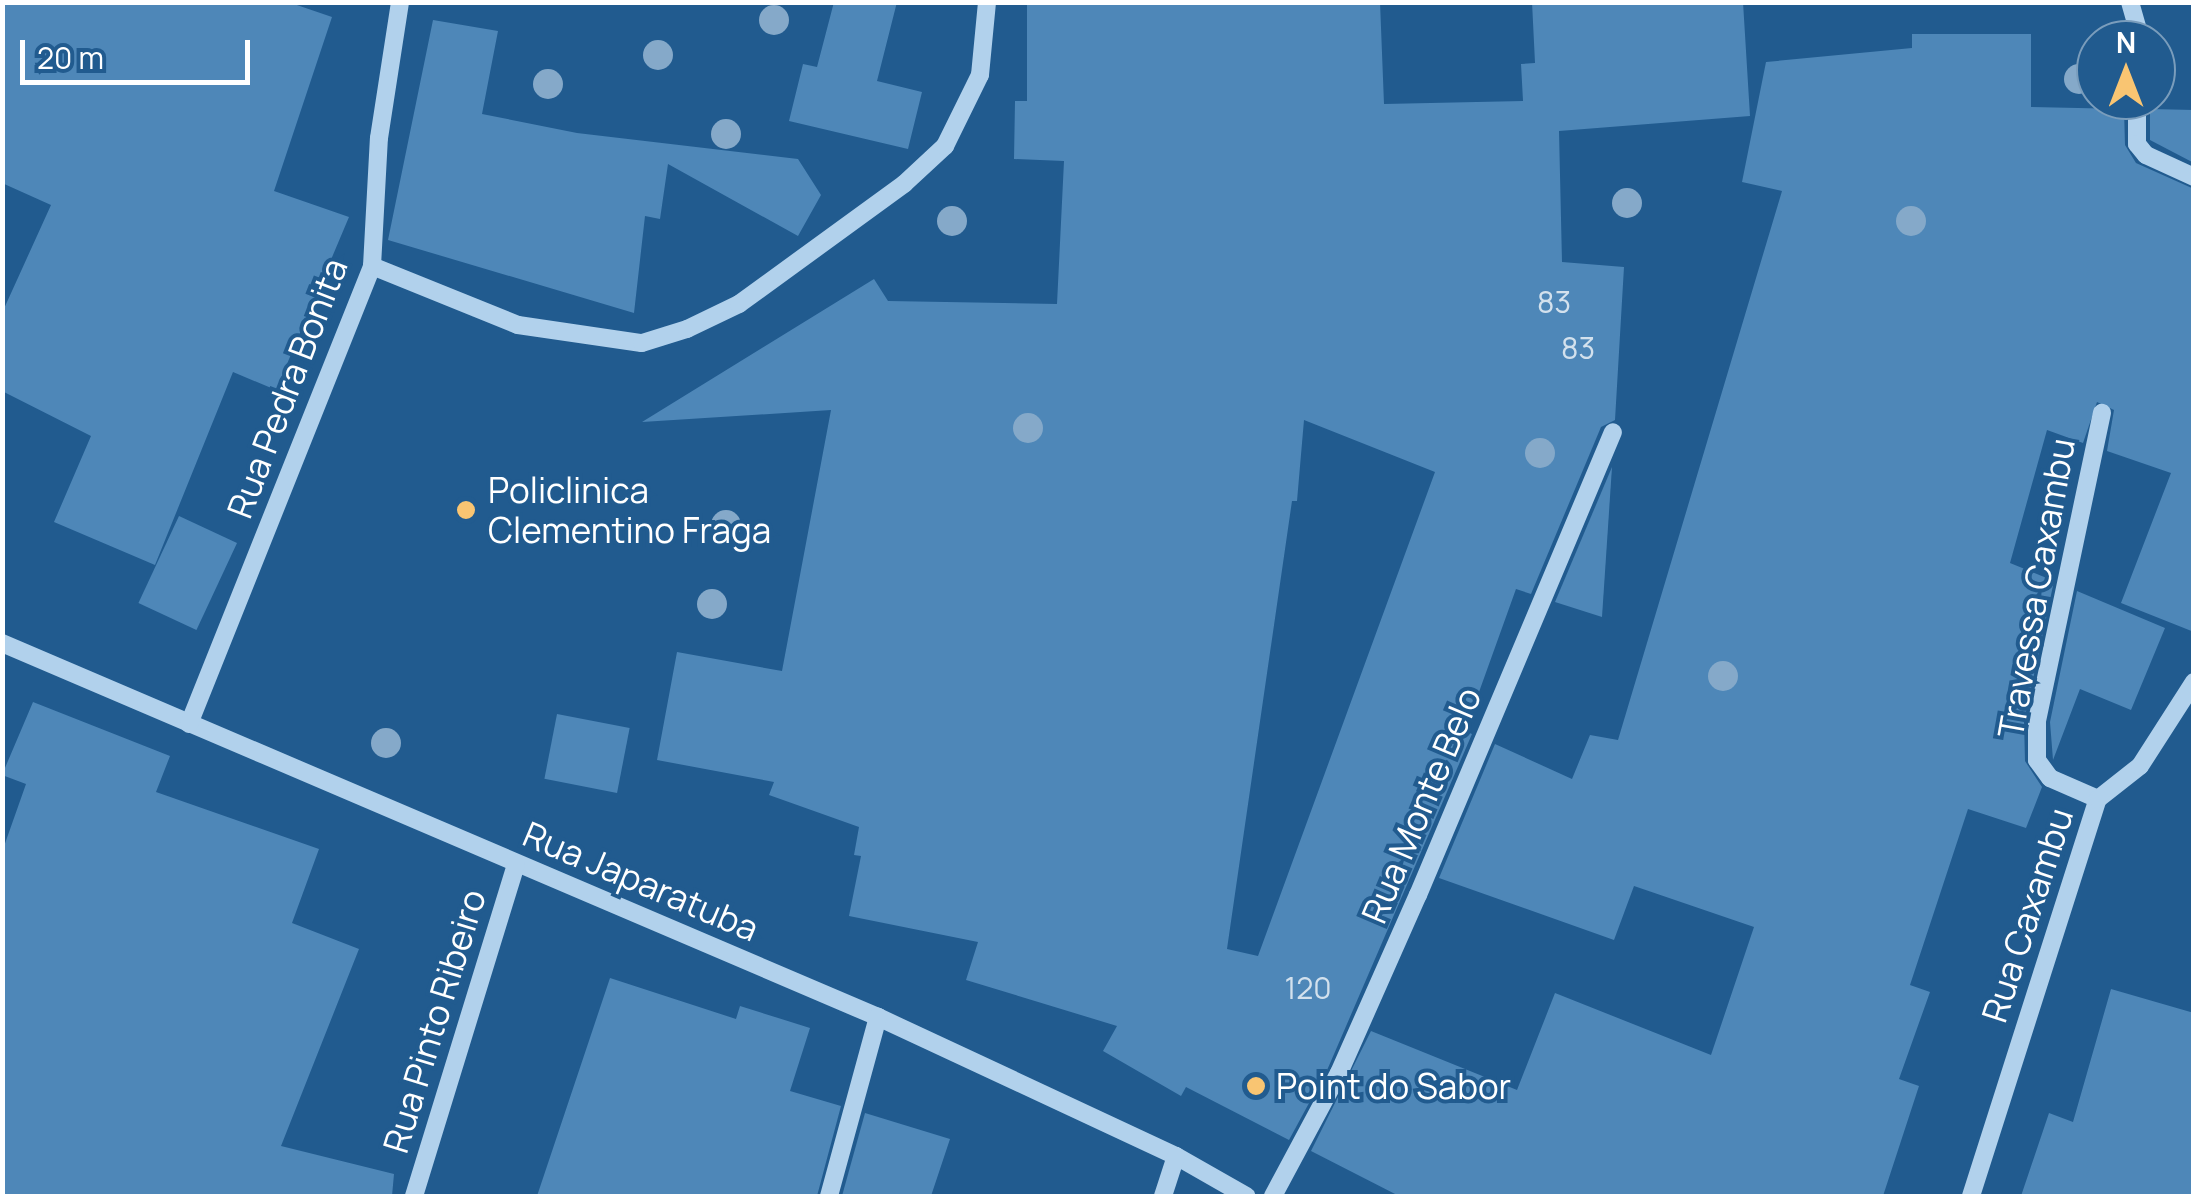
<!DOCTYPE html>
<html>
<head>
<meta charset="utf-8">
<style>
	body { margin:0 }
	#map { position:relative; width:2196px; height:1199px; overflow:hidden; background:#215b8f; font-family:Manrope,sans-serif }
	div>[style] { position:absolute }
	.building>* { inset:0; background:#4e87b8; transform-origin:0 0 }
	.minor>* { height:18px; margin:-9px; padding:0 9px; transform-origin:9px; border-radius:9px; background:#b1d1ec }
	.trees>* { width:30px; height:30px; margin:-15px; border-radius:50%; background:#85a9c9 }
	.dots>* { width:28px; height:28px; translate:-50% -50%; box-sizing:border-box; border:5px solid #215b8f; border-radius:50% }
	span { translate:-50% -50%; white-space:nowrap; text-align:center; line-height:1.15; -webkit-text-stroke:8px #215b8f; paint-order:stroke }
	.number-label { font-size:30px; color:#d3e1ed }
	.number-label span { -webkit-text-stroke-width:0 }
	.street-label { font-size:35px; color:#fff }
	.poi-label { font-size:35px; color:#fff }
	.left { translate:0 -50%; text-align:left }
	.frame { position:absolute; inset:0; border:5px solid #fff; pointer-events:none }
	.north { position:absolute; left:2076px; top:20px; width:100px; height:100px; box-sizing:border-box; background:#215b8f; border:2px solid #7a9dbc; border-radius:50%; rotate:0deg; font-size:28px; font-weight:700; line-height:40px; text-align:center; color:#fff }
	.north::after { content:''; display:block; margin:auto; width:35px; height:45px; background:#f9c572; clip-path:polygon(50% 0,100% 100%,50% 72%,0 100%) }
	.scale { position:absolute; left:20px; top:40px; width:230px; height:45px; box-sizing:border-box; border:5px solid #fff; border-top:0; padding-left:12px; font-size:30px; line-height:35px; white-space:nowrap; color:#fff; -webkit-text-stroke:8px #215b8f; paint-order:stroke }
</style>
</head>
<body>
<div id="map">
	<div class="building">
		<i style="clip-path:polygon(2px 2px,288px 2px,332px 17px,274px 191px,349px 217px,276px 390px,233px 372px,155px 565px,54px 522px,91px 436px,2px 391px,2px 313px,51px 205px,2px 183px)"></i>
		<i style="clip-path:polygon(834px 2px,897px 2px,877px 81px,922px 92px,908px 149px,789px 121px,803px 64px,817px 67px)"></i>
		<i style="clip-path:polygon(evenodd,1027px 2px,1380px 2px,1384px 104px,1523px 101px,1521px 64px,1535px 63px,1532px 2px,1743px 2px,1750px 116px,1559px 131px,1562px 262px,1624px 267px,1615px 420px,1601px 427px,1531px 594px,1516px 589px,1465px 731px,1472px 734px,1328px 1068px,1289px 1140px,1186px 1087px,1181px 1096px,1103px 1051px,1117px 1026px,966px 980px,978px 942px,849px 916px,861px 856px,854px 855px,859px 827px,769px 795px,774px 782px,657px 760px,677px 652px,782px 671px,831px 410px,642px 422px,874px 279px,888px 301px,1057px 304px,1064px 161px,1014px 159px,1015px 101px,1027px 101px,1027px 2px,1304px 420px,1435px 472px,1258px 956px,1227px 949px,1292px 501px,1297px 501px,1304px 420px)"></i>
		<i style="clip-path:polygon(433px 20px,498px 31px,482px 114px,577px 133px,798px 159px,821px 195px,798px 236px,668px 164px,660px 219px,645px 216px,634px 313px,388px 240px)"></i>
		<i style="clip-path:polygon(1912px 34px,2031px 34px,2031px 107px,2124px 109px,2125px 145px,2136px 163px,2194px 189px,2194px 632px,2121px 603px,2171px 473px,2107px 451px,2114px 410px,2097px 402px,2083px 443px,2047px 430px,2010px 563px,2054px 581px,2024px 721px,2025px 761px,2042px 787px,2026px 828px,1968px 809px,1910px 985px,1930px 992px,1899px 1079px,1919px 1086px,1883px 1196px,1399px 1196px,1311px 1151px,1371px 1031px,1517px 1090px,1555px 993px,1711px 1055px,1754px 927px,1634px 886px,1614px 940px,1439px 878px,1495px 744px,1572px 779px,1590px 735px,1618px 740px,1782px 191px,1742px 182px,1766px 62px,1912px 48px)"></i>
		<i style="clip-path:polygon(2150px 109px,2194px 110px,2194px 163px,2150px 140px)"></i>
		<i style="clip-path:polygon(1612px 467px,1602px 617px,1555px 602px)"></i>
		<i style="left:179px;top:516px;width:64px;height:96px;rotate:25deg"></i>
		<i style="clip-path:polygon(2077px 591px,2165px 628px,2131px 710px,2080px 689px,2053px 760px,2050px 722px)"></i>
		<i style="clip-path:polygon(33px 702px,170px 756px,156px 792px,319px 849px,292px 923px,359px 949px,281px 1146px,394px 1174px,392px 1196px,2px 1196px,2px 852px,26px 784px,2px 775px)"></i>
		<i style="left:557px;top:714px;width:74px;height:66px;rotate:11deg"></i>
		<i style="clip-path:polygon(610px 978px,736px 1019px,740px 1006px,810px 1028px,790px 1091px,841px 1106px,817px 1196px,537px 1196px)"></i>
		<i style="clip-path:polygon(2111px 989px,2194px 1013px,2194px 1196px,2021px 1196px,2049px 1113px,2073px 1122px)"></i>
		<i style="clip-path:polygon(865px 1113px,950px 1139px,931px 1196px,842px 1196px)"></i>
	</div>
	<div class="minor">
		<i style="left:2130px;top:2px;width:40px;rotate:74deg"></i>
		<i style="left:2137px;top:100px;width:44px;rotate:90deg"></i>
		<i style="left:2137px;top:144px;width:14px;rotate:51deg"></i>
		<i style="left:2146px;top:155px;width:53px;rotate:24.6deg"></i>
		<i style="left:372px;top:266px;width:157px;rotate:22deg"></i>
		<i style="left:518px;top:325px;width:125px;rotate:8.3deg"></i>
		<i style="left:642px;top:343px;width:47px;rotate:-17.3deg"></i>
		<i style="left:687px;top:329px;width:58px;rotate:-25.7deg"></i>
		<i style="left:739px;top:304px;width:204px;rotate:-36deg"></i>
		<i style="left:904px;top:184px;width:56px;rotate:-42.8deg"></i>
		<i style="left:945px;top:146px;width:79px;rotate:-63.8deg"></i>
		<i style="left:980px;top:75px;width:73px;rotate:-84.5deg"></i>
		<i style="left:2px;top:643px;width:952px;rotate:23.12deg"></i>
		<i style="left:878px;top:1017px;width:329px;rotate:25deg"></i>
		<i style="left:1176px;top:1156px;width:81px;rotate:29.7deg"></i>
		<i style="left:189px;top:724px;width:493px;rotate:-68.2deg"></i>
		<i style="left:372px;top:266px;width:128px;rotate:-86.9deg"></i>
		<i style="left:379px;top:138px;width:138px;rotate:-81.2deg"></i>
		<i style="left:2098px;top:799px;width:52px;rotate:-156.4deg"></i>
		<i style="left:2050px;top:778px;width:22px;rotate:-126deg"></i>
		<i style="left:2037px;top:760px;width:39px;rotate:-90deg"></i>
		<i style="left:2037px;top:721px;width:315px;rotate:-78.1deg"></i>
		<i style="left:414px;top:1196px;width:346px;rotate:-72.9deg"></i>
		<i style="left:829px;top:1196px;width:186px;rotate:-74.7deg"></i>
		<i style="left:1163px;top:1196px;width:42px;rotate:-72deg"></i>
		<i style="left:1273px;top:1196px;width:140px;rotate:-61.8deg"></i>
		<i style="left:1339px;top:1073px;width:195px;rotate:-66.1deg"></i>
		<i style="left:1418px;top:895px;width:502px;rotate:-67.16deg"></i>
		<i style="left:1971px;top:1196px;width:417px;rotate:-72.3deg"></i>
		<i style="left:2098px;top:799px;width:53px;rotate:-38.2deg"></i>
		<i style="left:2140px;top:766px;width:100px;rotate:-57.3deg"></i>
	</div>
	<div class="trees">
		<i style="left:774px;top:20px"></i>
		<i style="left:658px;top:55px"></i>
		<i style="left:2079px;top:79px"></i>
		<i style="left:548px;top:84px"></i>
		<i style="left:726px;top:134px"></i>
		<i style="left:1627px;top:203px"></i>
		<i style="left:952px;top:221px"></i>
		<i style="left:1911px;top:221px"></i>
		<i style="left:1028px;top:428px"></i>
		<i style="left:1540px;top:453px"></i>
		<i style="left:726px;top:525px"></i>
		<i style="left:712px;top:604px"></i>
		<i style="left:1723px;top:676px"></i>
		<i style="left:386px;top:743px"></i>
	</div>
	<div class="dots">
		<i style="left:466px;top:510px;background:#f9c572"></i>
		<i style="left:1256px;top:1086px;background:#f9c572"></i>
	</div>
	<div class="number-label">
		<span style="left:1554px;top:302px">83</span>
		<span style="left:1578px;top:348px">83</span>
		<span style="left:1308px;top:988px">120</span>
	</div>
	<div class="street-label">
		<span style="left:287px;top:388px;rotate:-69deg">Rua Pedra Bonita</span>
		<span style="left:2036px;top:588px;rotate:-80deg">Travessa Caxambu</span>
		<span style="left:1421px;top:805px;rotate:-67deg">Rua Monte Belo</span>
		<span style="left:641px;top:881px;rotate:23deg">Rua Japaratuba</span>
		<span style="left:2027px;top:915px;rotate:-72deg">Rua Caxambu</span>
		<span style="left:434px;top:1021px;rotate:-73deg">Rua Pinto Ribeiro</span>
	</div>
	<div class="poi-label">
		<span class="left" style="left:488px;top:510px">Policlinica<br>Clementino Fraga</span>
		<span class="left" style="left:1276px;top:1086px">Point do Sabor</span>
	</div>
	<div class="frame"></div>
	<div class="north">N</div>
	<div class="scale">20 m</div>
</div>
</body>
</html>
